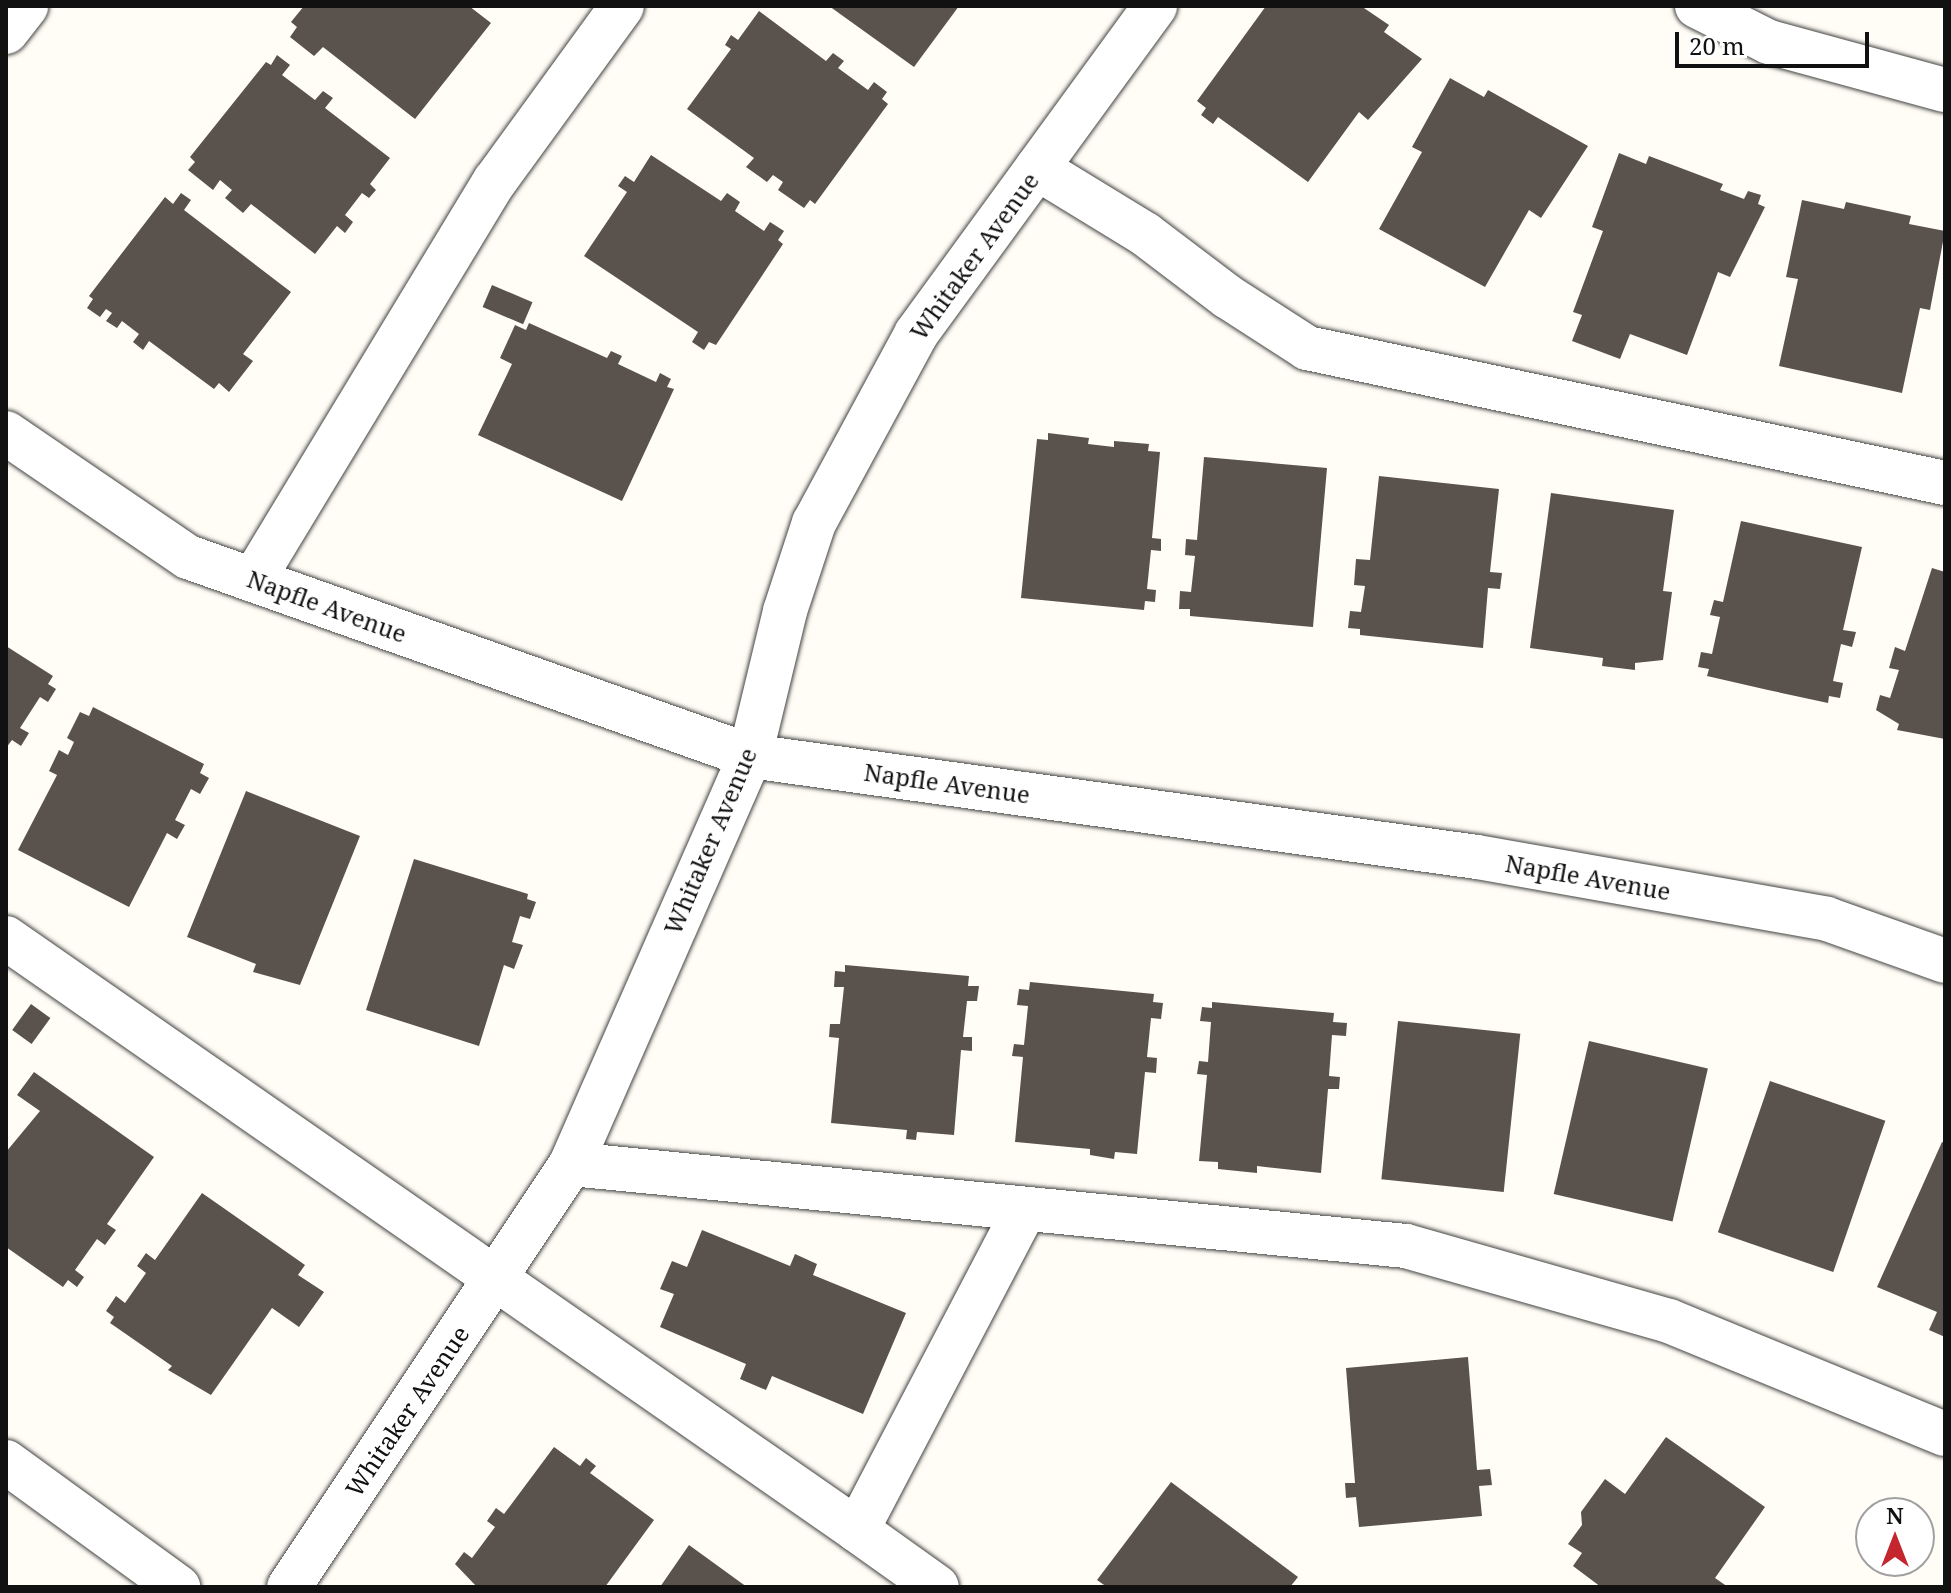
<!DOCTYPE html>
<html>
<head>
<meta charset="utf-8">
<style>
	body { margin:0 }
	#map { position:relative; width:1951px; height:1593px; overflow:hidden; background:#fffdf5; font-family:"Noto Serif",serif }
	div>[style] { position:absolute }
	.building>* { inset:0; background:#5a524d; transform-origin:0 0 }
	.roads { filter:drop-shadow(0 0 2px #444) drop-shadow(0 0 2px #444) }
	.minor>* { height:44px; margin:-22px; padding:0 22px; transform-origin:22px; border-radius:22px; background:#fff }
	span { translate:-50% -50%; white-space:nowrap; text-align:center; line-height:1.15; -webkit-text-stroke:8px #fff; paint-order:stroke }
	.street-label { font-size:24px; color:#111 }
	.frame { position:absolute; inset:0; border:8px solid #111; pointer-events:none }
	.north { position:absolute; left:1855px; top:1497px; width:80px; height:80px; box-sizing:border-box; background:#fff; border:2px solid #a0a0a0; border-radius:50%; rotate:0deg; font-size:22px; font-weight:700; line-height:32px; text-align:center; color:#111 }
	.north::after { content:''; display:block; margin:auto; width:28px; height:36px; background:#c4262e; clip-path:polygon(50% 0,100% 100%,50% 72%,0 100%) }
	.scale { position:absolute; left:1675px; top:32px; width:194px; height:36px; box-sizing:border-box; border:4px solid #111; border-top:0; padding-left:10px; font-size:24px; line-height:28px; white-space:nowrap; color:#111; -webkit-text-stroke:6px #fff; paint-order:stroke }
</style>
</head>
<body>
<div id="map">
	<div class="building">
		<i style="clip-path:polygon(304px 6px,469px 6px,491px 23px,415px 119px,323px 47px,314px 56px,290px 37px,297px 27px,291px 22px)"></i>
		<i style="clip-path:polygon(829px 6px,959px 6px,914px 67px)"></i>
		<i style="clip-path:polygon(1266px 6px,1361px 6px,1389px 25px,1384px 32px,1422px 59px,1368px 120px,1359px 112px,1308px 182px,1218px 117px,1213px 124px,1201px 115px,1206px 108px,1197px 101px)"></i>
		<i style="clip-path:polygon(759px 11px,826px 61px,833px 53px,844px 61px,838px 68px,868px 90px,874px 82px,887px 92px,882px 99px,888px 104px,815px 204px,810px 200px,804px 208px,778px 190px,783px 182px,773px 175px,767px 182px,746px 167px,754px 158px,687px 109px,731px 49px,725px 45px,731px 35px,738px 40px)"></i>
		<i style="clip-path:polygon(277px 55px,290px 65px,282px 75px,315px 100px,323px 91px,333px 98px,325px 108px,390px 158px,370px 184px,376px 190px,369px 198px,362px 193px,345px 215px,353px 222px,345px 233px,337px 226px,315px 254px,251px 204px,243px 213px,225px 198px,232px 190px,220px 180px,213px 190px,188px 170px,195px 162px,190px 157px,266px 62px,271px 65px)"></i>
		<i style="clip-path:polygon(1450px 78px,1484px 97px,1488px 90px,1588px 146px,1541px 218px,1529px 210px,1485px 287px,1379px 229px,1422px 152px,1412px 147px)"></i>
		<i style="clip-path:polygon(1619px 153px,1646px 164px,1649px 156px,1723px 184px,1720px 190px,1744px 199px,1748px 191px,1761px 195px,1758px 204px,1765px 207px,1730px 277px,1718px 272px,1687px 355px,1630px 334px,1620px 359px,1572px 341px,1582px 315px,1573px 312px,1603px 231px,1592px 227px)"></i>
		<i style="clip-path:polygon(651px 155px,721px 201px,727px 193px,740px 202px,735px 211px,764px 231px,770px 222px,784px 231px,778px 240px,783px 244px,716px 345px,709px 342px,704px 350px,692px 342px,698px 332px,584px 256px,627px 192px,618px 186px,625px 176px,634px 182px)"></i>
		<i style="clip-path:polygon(181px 193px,191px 200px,184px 210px,291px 292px,243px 354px,253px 361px,229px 392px,219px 383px,214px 389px,149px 341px,143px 350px,133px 342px,139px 334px,122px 321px,117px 328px,106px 321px,112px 313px,106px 309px,100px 317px,87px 308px,93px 299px,89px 296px,165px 197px,173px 204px)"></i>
		<i style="clip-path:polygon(1802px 200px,1844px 209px,1846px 202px,1911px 216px,1909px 224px,1945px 231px,1930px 310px,1920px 308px,1902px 393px,1779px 366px,1798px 279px,1786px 277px)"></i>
		<i style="left:492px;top:285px;width:44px;height:24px;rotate:23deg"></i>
		<i style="clip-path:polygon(529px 323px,607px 358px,611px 351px,622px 356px,618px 364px,656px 382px,660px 373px,671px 379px,667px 387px,674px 389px,622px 501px,478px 435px,512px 364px,500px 358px,515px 325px,526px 330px)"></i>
		<i style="clip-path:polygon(1048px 433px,1089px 438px,1088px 444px,1114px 447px,1114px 441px,1149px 444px,1148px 451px,1160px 452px,1152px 538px,1161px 539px,1161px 551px,1151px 550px,1147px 589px,1156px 590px,1155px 602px,1145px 601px,1144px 610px,1021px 598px,1037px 439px,1048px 440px)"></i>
		<i style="clip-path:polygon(1204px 457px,1327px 468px,1313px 627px,1190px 616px,1190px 609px,1179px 609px,1180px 591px,1191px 592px,1195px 556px,1185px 555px,1186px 539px,1197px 540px)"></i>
		<i style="clip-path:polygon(1379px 476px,1499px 489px,1490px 572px,1502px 573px,1500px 589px,1488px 588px,1483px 648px,1360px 635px,1360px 629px,1348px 628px,1350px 611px,1361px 612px,1365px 586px,1354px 585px,1356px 559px,1370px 560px)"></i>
		<i style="clip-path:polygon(1551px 493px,1674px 510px,1663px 591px,1672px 592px,1663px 660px,1635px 663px,1635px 670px,1602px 666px,1603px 658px,1530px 648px)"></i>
		<i style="clip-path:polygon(1741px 521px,1862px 547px,1843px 630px,1856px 632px,1852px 647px,1841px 644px,1833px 681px,1843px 683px,1840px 698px,1829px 696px,1828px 703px,1768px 690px,1707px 676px,1709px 669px,1698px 667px,1701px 652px,1712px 654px,1720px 617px,1710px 615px,1714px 600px,1723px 602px)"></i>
		<i style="clip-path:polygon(1932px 568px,1945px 572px,1945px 739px,1897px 730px,1899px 724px,1876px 710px,1880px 695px,1890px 698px,1899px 670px,1889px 668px,1895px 647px,1905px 651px)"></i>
		<i style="clip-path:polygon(6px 646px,53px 676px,48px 684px,56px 689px,48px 702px,40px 697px,20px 728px,29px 733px,21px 746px,12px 740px,6px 748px)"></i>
		<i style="clip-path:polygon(93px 707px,204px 764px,200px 773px,209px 778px,200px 794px,191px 789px,175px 820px,185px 825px,177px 839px,167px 833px,129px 907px,18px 850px,57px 775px,49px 771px,59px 750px,68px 755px,74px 742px,67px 738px,80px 712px,89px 716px)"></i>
		<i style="clip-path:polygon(246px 791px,360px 836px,300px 985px,253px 972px,256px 964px,187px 937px)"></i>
		<i style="clip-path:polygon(414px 859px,528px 894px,527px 899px,536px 902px,530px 919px,520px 916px,512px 942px,523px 945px,514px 969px,504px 965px,479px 1046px,366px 1010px)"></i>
		<i style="clip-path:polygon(845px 965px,969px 976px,968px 986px,979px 986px,977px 1001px,967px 1001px,963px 1037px,972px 1037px,972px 1051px,961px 1050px,954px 1135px,917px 1132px,916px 1140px,906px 1139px,907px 1130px,831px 1123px,839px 1038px,829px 1037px,830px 1024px,840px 1024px,844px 987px,834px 987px,835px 971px,845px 972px)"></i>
		<i style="clip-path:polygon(1030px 982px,1154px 994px,1153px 1002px,1163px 1003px,1161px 1019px,1151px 1018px,1147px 1057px,1157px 1058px,1156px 1073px,1145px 1072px,1137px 1154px,1115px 1152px,1114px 1159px,1090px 1155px,1090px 1149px,1015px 1142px,1023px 1057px,1012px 1056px,1014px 1044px,1024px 1045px,1028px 1006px,1017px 1005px,1019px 989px,1029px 990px)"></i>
		<i style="clip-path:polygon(1212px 1002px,1334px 1013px,1333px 1022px,1347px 1023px,1346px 1036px,1332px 1035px,1329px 1076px,1340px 1077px,1339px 1089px,1328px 1089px,1321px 1173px,1257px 1166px,1257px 1173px,1218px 1169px,1218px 1162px,1199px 1161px,1207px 1075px,1197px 1074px,1199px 1061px,1208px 1062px,1211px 1022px,1200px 1021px,1202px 1007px,1212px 1008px)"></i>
		<i style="left:31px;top:1004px;width:24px;height:32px;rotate:36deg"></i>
		<i style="left:1398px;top:1021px;width:123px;height:159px;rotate:6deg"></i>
		<i style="left:1589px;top:1041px;width:122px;height:157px;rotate:13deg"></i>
		<i style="clip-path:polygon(34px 1072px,154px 1157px,107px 1224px,116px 1230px,105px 1245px,97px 1239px,75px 1270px,84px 1277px,77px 1287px,68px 1280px,63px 1287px,6px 1247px,6px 1152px,40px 1111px,17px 1095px)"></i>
		<i style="left:1770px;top:1081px;width:122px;height:160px;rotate:19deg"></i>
		<i style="clip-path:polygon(1942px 1142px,1945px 1143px,1945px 1337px,1929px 1330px,1937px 1312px,1877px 1287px)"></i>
		<i style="clip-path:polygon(202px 1193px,305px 1265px,298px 1275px,324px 1292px,299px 1327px,272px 1308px,211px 1395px,168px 1370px,172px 1366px,110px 1323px,114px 1317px,106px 1311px,116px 1296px,125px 1303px,146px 1273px,137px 1266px,146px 1253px,155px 1260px)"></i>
		<i style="clip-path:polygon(702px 1230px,790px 1266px,795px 1254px,817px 1264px,813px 1275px,906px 1313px,863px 1414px,772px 1376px,766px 1390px,740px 1379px,746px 1364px,660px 1327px,674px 1294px,660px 1289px,672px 1261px,687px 1267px)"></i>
		<i style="clip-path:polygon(1468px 1357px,1477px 1470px,1490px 1469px,1492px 1485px,1479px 1486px,1482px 1516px,1359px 1527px,1356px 1497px,1346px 1498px,1345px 1483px,1355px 1483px,1346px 1368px)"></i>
		<i style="clip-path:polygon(1666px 1437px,1765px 1507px,1715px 1578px,1728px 1587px,1601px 1587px,1573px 1566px,1582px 1553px,1568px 1544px,1582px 1525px,1581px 1512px,1605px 1479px,1625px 1494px)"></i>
		<i style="clip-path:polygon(554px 1447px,580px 1466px,586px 1458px,596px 1466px,590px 1473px,654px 1520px,605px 1587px,477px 1587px,455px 1564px,464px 1552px,472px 1558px,495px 1527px,487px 1521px,496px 1508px,504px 1514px)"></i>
		<i style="clip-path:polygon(1171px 1482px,1298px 1577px,1290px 1587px,1107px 1587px,1097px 1580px)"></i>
		<i style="clip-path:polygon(689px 1545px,740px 1582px,747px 1587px,660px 1587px)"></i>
	</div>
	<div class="roads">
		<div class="minor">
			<i style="left:1697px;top:6px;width:80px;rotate:26.6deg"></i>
			<i style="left:1769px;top:42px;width:182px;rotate:15.3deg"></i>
			<i style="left:6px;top:32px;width:33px;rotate:-52deg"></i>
			<i style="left:1037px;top:168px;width:127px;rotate:31.4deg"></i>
			<i style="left:1145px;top:234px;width:104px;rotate:37.2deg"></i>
			<i style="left:1228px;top:297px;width:94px;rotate:32.8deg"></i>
			<i style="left:1307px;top:348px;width:652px;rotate:11.95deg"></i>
			<i style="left:6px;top:433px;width:220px;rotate:34.3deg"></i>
			<i style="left:188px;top:557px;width:596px;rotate:19.5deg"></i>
			<i style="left:750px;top:756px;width:734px;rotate:7.91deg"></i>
			<i style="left:1477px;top:857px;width:355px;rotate:10deg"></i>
			<i style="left:1827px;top:919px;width:125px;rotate:19.6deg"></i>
			<i style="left:253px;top:580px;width:467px;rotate:-58.8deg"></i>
			<i style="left:495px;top:181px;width:216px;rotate:-54deg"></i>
			<i style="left:6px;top:938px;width:1037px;rotate:34.82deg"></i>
			<i style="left:857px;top:1530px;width:362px;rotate:-62.4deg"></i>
			<i style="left:571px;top:1164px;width:839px;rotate:5.61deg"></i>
			<i style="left:1406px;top:1246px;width:273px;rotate:15.9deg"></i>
			<i style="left:1669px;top:1321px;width:298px;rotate:22.3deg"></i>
			<i style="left:6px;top:1462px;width:213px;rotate:36deg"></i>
			<i style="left:857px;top:1530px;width:98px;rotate:35.5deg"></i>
			<i style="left:289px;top:1587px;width:508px;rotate:-56.31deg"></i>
			<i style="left:571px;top:1164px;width:446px;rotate:-66.3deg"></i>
			<i style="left:750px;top:756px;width:149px;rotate:-76.4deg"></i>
			<i style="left:785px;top:611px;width:93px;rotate:-71.8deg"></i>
			<i style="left:814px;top:523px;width:215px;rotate:-61.6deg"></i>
			<i style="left:916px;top:334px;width:406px;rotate:-53.9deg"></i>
		</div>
	</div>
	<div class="street-label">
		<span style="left:974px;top:256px;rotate:-54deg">Whitaker Avenue</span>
		<span style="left:327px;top:606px;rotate:20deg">Napfle Avenue</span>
		<span style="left:947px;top:783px;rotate:8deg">Napfle Avenue</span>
		<span style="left:710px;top:841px;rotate:-67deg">Whitaker Avenue</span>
		<span style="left:1588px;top:877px;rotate:10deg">Napfle Avenue</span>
		<span style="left:407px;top:1411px;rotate:-56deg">Whitaker Avenue</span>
	</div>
	<div class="frame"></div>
	<div class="north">N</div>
	<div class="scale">20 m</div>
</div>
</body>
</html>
